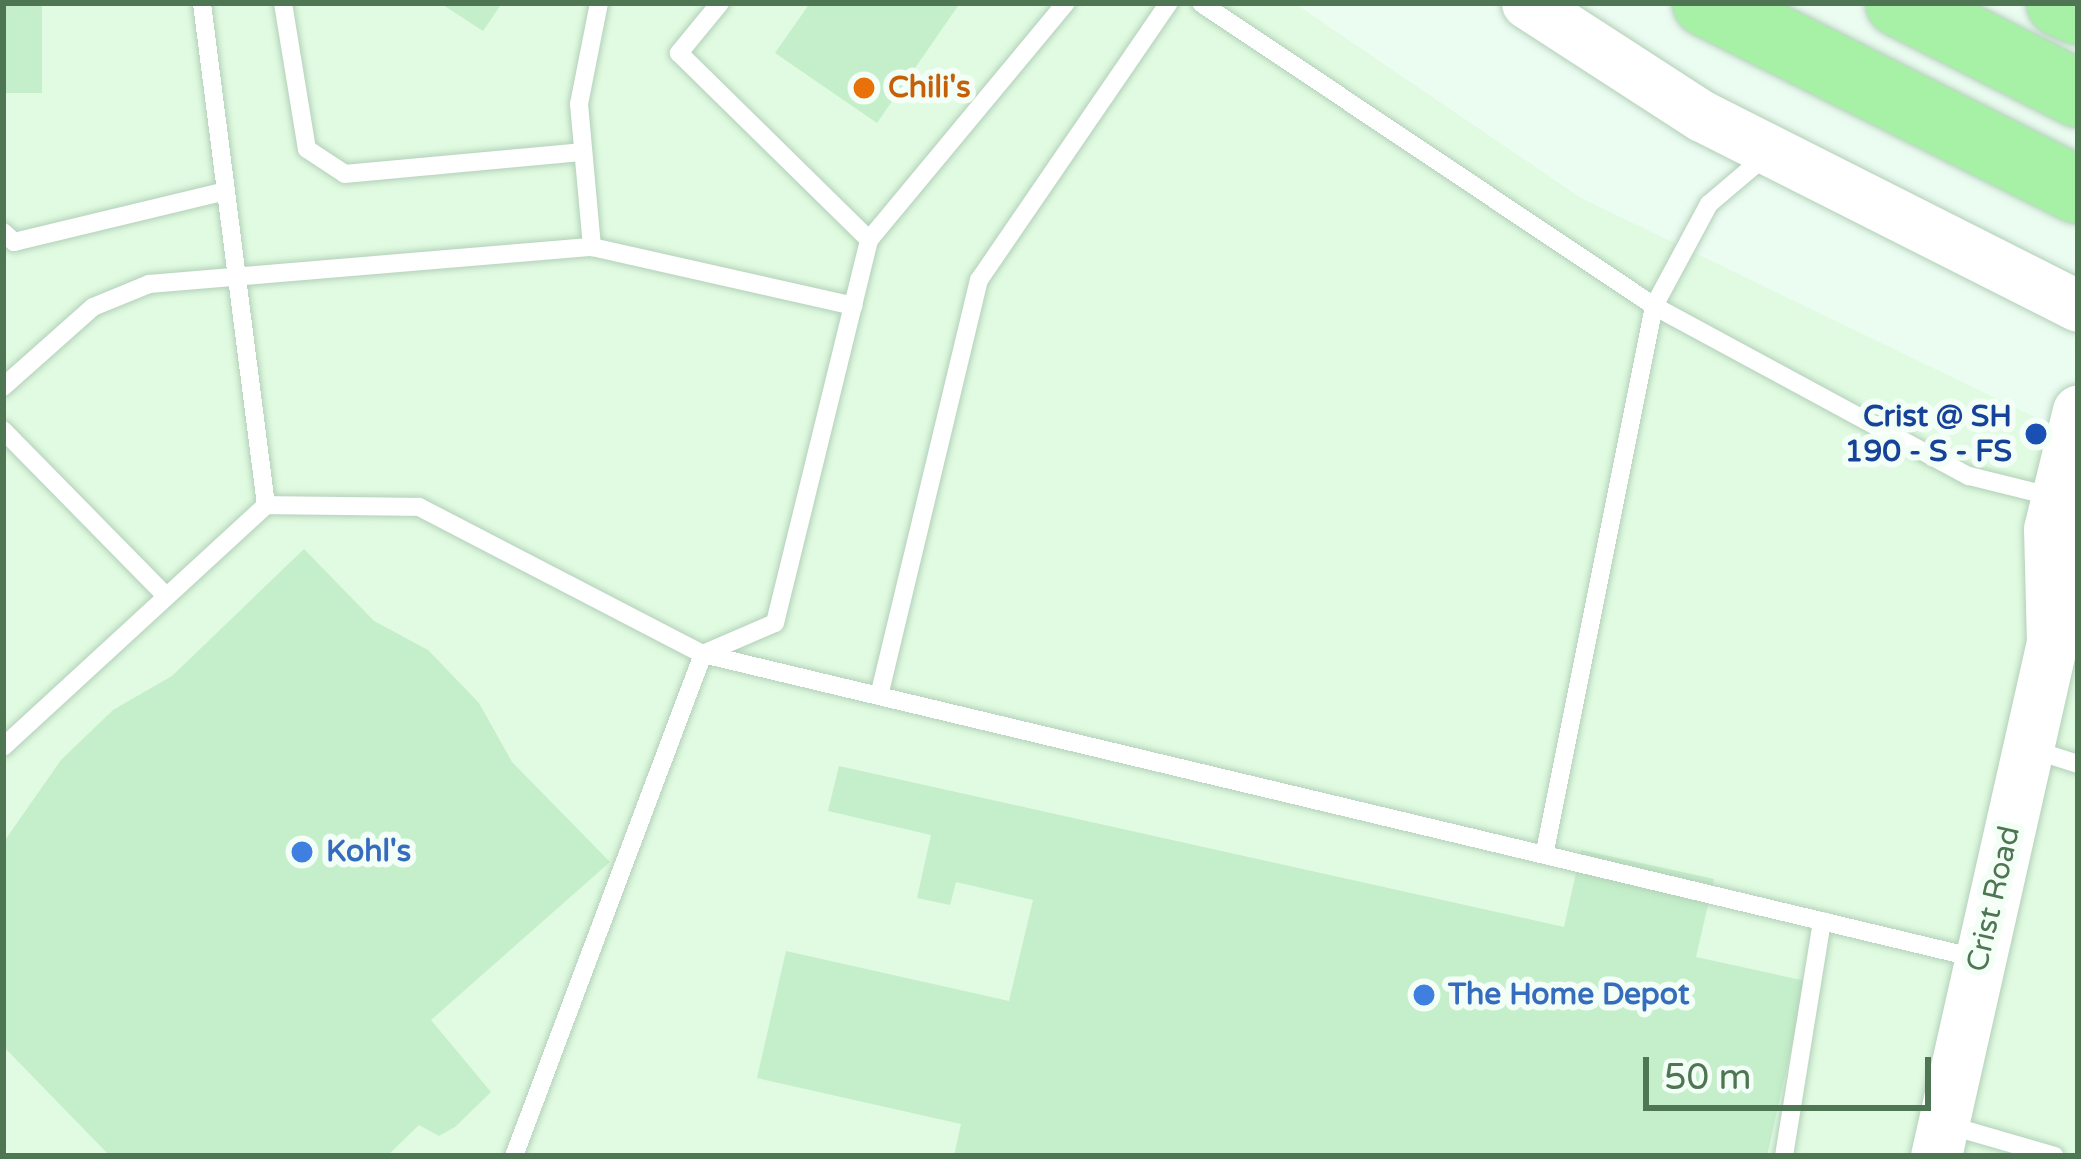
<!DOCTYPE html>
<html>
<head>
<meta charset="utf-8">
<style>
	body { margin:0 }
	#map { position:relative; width:2081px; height:1159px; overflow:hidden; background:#ebfcf1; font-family:"Varela Round",sans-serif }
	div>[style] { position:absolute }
	.commercial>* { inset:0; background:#e0fbe1 }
	.building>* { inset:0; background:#c4efca; transform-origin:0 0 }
	.roads { filter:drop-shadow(0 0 3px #b3d0b9) drop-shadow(0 0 3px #b3d0b9) }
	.lane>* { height:18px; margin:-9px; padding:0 9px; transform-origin:9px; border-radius:9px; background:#fff }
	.secondary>* { height:51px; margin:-25.5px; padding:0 25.5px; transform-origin:25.5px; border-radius:25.5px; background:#fff }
	.highway>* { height:66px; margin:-33px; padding:0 33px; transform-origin:33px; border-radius:33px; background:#a6f1a6 }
	.dots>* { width:33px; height:33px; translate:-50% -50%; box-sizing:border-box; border:6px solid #f2fef6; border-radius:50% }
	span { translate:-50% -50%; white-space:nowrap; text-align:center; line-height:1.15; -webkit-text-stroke:12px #f2fef6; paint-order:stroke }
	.food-label { font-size:30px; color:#c56008; font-weight:700 }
	.left { translate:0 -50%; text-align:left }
	.transit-label { font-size:30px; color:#164399; font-weight:700 }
	.right { translate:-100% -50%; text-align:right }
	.shop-label { font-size:30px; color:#366cbe; font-weight:700 }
	.street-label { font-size:30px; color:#4f7653 }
	.frame { position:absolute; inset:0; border:6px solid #4f7653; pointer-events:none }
	.scale { position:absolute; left:1643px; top:1057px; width:288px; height:54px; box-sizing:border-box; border:6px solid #4f7653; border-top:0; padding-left:15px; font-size:36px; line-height:42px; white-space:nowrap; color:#4f7653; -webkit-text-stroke:9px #f2fef6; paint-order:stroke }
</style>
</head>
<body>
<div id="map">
	<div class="commercial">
		<i style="clip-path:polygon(3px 3px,1294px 3px,1581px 198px,2078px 438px,2078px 1156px,12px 1156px,3px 1147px)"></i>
	</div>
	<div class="building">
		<i style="left:3px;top:3px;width:39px;height:90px"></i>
		<i style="clip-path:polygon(440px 3px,502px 3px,483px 31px)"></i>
		<i style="clip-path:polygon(810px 3px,960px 3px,877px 123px,775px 53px)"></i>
		<i style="clip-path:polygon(304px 549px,374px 621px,428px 650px,479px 703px,512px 762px,610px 862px,431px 1020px,491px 1092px,455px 1127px,439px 1136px,419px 1125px,387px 1156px,110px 1156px,3px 1046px,3px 843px,61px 760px,113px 710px,172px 676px)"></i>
		<i style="clip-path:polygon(839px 766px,1564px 927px,1581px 850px,1714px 879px,1696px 957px,1806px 981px,1767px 1156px,954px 1156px,961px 1124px,757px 1078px,786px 951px,1009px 1001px,1033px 900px,956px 882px,950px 905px,917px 898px,931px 835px,828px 811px)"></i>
	</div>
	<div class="roads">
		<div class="lane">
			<i style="left:283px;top:3px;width:148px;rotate:80.7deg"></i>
			<i style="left:307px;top:149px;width:45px;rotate:33.3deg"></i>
			<i style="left:345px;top:174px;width:239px;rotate:-5.3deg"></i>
			<i style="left:599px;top:3px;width:103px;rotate:101.2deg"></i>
			<i style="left:579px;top:104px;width:144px;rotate:84.8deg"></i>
			<i style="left:592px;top:247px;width:268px;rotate:12.7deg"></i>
			<i style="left:720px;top:3px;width:65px;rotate:129.4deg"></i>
			<i style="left:679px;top:53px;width:267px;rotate:44.5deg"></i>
			<i style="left:1201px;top:3px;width:545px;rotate:33.78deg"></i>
			<i style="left:1654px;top:306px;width:358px;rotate:28.4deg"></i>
			<i style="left:1969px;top:476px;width:88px;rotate:13.9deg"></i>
			<i style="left:3px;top:232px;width:15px;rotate:42deg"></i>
			<i style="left:14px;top:242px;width:218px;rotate:-13.5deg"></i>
			<i style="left:3px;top:387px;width:120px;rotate:-41.6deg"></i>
			<i style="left:93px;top:307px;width:61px;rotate:-22.3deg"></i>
			<i style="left:149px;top:284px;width:445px;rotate:-4.8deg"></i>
			<i style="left:3px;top:430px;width:233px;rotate:45.5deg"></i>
			<i style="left:266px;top:505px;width:153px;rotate:0.7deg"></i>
			<i style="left:419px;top:507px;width:320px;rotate:27.4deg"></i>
			<i style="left:703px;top:654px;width:536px;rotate:110.63deg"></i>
			<i style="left:703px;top:654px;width:1309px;rotate:13.43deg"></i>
			<i style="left:703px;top:654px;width:78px;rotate:-23.3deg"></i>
			<i style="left:775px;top:623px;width:394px;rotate:-76.2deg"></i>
			<i style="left:869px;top:240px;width:308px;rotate:-50.3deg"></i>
			<i style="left:879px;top:696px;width:428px;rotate:-76.5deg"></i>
			<i style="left:979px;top:280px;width:336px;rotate:-55.6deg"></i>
			<i style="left:3px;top:747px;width:357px;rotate:-42.6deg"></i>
			<i style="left:266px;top:505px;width:506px;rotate:-97.27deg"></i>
			<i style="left:2031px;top:749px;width:49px;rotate:17.7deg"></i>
			<i style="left:1545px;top:851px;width:556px;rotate:-78.69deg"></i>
			<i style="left:1654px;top:306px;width:116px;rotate:-61.7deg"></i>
			<i style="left:1709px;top:204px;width:79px;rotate:-40.4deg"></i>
			<i style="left:1948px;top:1125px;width:111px;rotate:16.2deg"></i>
			<i style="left:1784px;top:1156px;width:238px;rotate:-80.8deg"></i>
		</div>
		<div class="secondary">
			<i style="left:1527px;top:3px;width:208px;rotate:32.9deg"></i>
			<i style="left:1702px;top:116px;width:421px;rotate:26.8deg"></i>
			<i style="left:1936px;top:1156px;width:527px;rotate:-77.28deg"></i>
			<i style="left:2052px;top:642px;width:113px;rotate:-91.5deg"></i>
			<i style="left:2049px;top:529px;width:122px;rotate:-76.3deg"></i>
		</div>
		<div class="highway">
			<i style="left:1706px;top:3px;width:416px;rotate:26.7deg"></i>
			<i style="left:1899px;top:3px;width:201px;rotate:26.9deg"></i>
			<i style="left:2060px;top:3px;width:20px;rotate:24deg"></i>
		</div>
	</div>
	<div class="dots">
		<i style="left:864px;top:88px;background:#e8710a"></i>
		<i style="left:2036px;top:434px;background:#1a4fb4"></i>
		<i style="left:302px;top:852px;background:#3f7fe0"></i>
		<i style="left:1424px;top:995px;background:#3f7fe0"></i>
	</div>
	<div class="food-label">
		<span class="left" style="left:888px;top:88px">Chili's</span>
	</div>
	<div class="transit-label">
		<span class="right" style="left:2012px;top:434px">Crist @ SH<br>190 - S - FS</span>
	</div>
	<div class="shop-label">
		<span class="left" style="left:326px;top:852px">Kohl's</span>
		<span class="left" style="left:1448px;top:995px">The Home Depot</span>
	</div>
	<div class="street-label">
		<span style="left:1994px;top:899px;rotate:-77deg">Crist Road</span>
	</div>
	<div class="frame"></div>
	<div class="scale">50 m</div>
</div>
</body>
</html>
